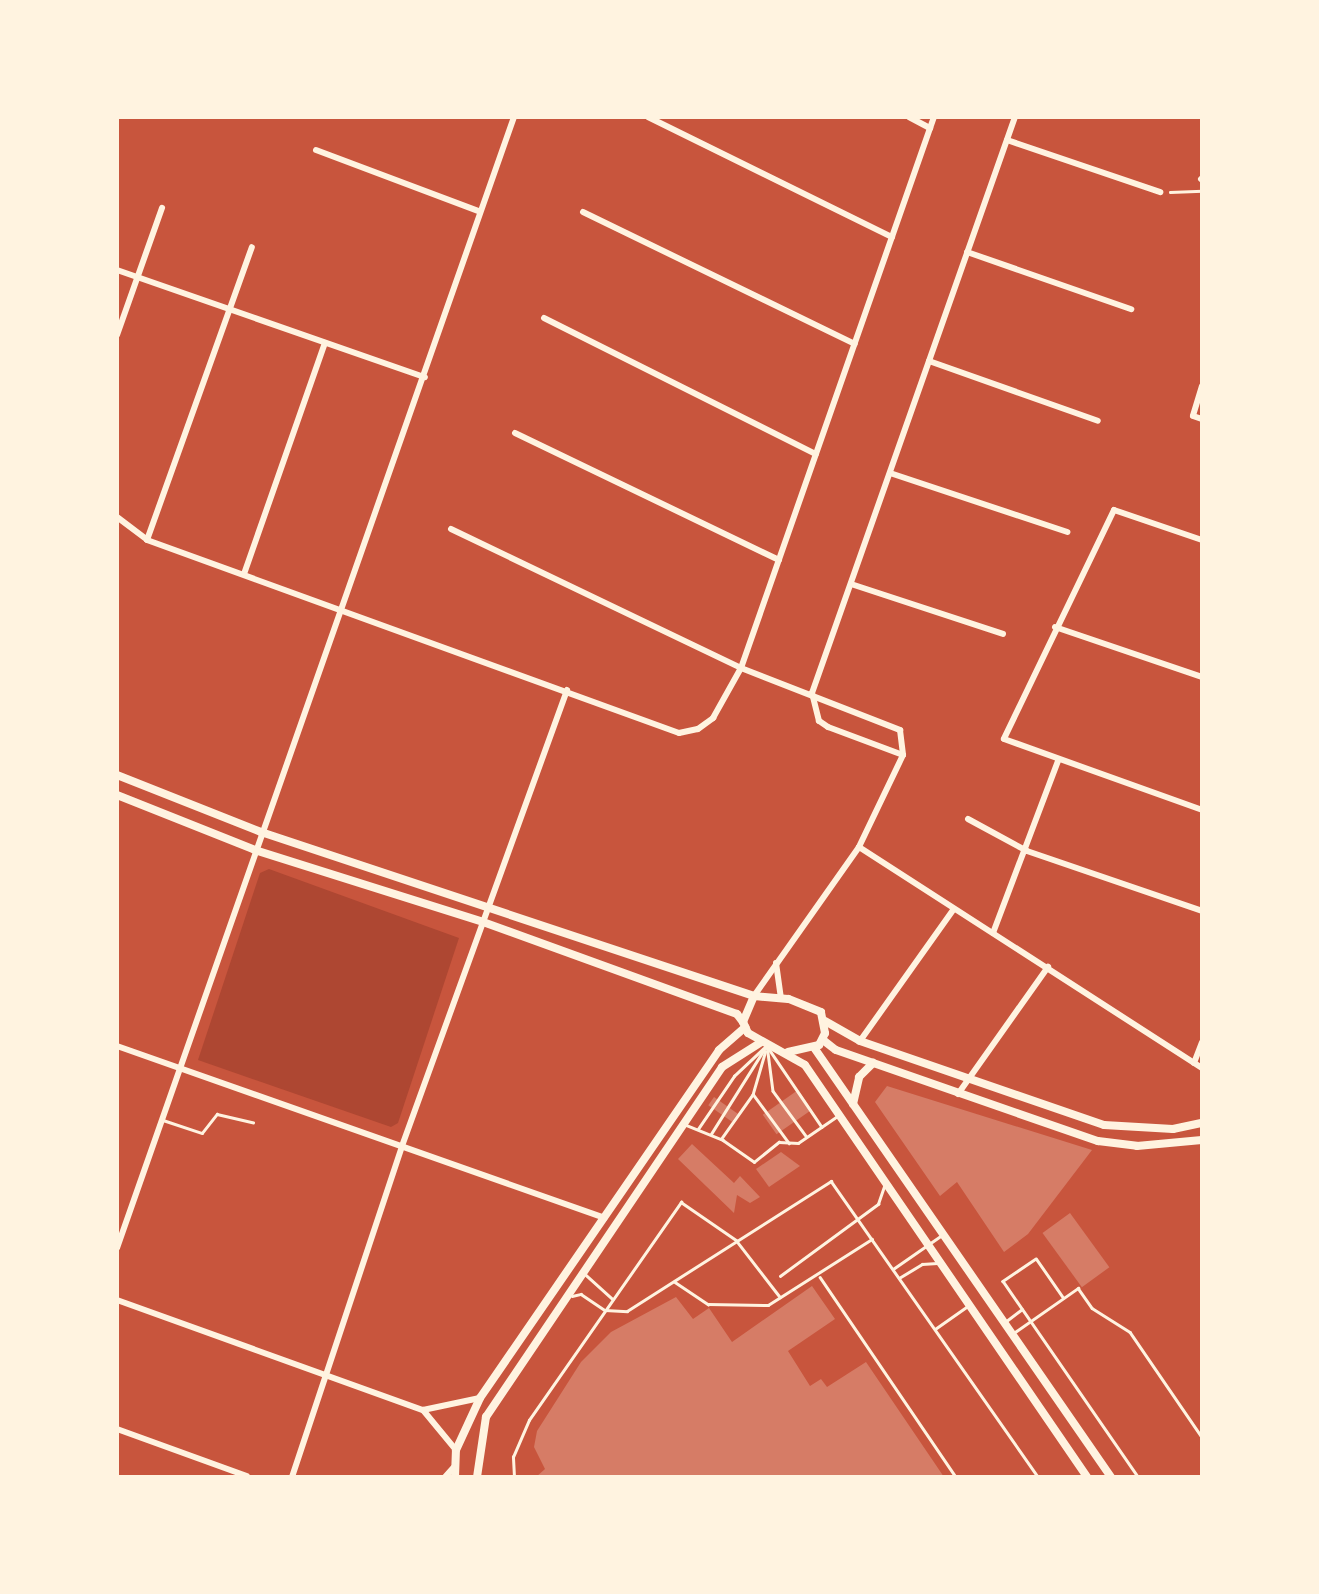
<!DOCTYPE html>
<html>
<head>
<meta charset="utf-8">
<style>
	body { margin:0 }
	#map { position:relative; width:1319px; height:1594px; overflow:hidden; background:#c8553d; font-family:Helvetica,sans-serif }
	div>[style] { position:absolute }
	.green>* { inset:0; background:#ae4732 }
	.building>* { inset:0; background:#d67c66; transform-origin:0 0 }
	.path>* { height:2.5px; margin:-1.25px; padding:0 1.25px; transform-origin:1.25px; border-radius:1.25px; background:#fff3e0 }
	.service>* { height:2.5px; margin:-1.25px; padding:0 1.25px; transform-origin:1.25px; border-radius:1.25px; background:#fff3e0 }
	.minor>* { height:6px; margin:-3px; padding:0 3px; transform-origin:3px; border-radius:3px; background:#fff3e0 }
	.tertiary>* { height:8px; margin:-4px; padding:0 4px; transform-origin:4px; border-radius:4px; background:#fff3e0 }
	span { translate:-50% -50%; white-space:nowrap; text-align:center; line-height:1.15; -webkit-text-stroke:6px #fff3e0; paint-order:stroke }
	.frame { position:absolute; inset:0; border:119px solid #fff3e0; pointer-events:none }
</style>
</head>
<body>
<div id="map">
	<div class="green">
		<i style="clip-path:polygon(269px 869px,459px 938px,398px 1123px,391px 1127px,198px 1060px,260px 873px)"></i>
	</div>
	<div class="building">
		<i style="clip-path:polygon(887px 1086px,1092px 1150px,1028px 1234px,1004px 1252px,957px 1182px,940px 1196px,875px 1102px)"></i>
		<i style="left:798px;top:1090px;width:24px;height:43px;rotate:55deg"></i>
		<i style="left:714px;top:1097px;width:29px;height:10px;rotate:35deg"></i>
		<i style="clip-path:polygon(692px 1144px,734px 1183px,740px 1176px,760px 1197px,750px 1203px,737px 1195px,734px 1213px,678px 1159px)"></i>
		<i style="clip-path:polygon(781px 1152px,800px 1166px,769px 1187px,756px 1169px)"></i>
		<i style="left:1070px;top:1213px;width:67px;height:34px;rotate:54deg"></i>
		<i style="clip-path:polygon(812px 1286px,835px 1319px,788px 1351px,810px 1386px,821px 1379px,827px 1387px,866px 1362px,944px 1477px,536px 1477px,545px 1469px,534px 1447px,537px 1431px,581px 1362px,611px 1332px,676px 1297px,693px 1319px,709px 1308px,732px 1342px)"></i>
	</div>
	<div class="path">
		<i style="left:1170px;top:192px;width:32px;rotate:-2deg"></i>
	</div>
	<div class="service">
		<i style="left:767px;top:1045px;width:46px;rotate:82.6deg"></i>
		<i style="left:773px;top:1091px;width:56px;rotate:53.7deg"></i>
		<i style="left:769px;top:1049px;width:94px;rotate:55.8deg"></i>
		<i style="left:753px;top:1093px;width:43px;rotate:-73.7deg"></i>
		<i style="left:163px;top:1120px;width:41px;rotate:18.4deg"></i>
		<i style="left:202px;top:1133px;width:24px;rotate:-52deg"></i>
		<i style="left:217px;top:1114px;width:37px;rotate:13deg"></i>
		<i style="left:686px;top:1125px;width:40px;rotate:22deg"></i>
		<i style="left:723px;top:1140px;width:38px;rotate:35deg"></i>
		<i style="left:754px;top:1162px;width:32px;rotate:-39deg"></i>
		<i style="left:779px;top:1142px;width:19px;rotate:3deg"></i>
		<i style="left:798px;top:1143px;width:46px;rotate:-34.4deg"></i>
		<i style="left:698px;top:1129px;width:64px;rotate:-55.8deg"></i>
		<i style="left:734px;top:1076px;width:45px;rotate:-43.2deg"></i>
		<i style="left:711px;top:1134px;width:102px;rotate:-57.9deg"></i>
		<i style="left:721px;top:1139px;width:55px;rotate:-54.6deg"></i>
		<i style="left:753px;top:1094px;width:61px;rotate:53.7deg"></i>
		<i style="left:893px;top:1269px;width:60px;rotate:-34.8deg"></i>
		<i style="left:586px;top:1275px;width:36px;rotate:42deg"></i>
		<i style="left:780px;top:1276px;width:122px;rotate:-36.3deg"></i>
		<i style="left:878px;top:1204px;width:18px;rotate:-71deg"></i>
		<i style="left:820px;top:1277px;width:242px;rotate:55.8deg"></i>
		<i style="left:899px;top:1278px;width:27px;rotate:-31deg"></i>
		<i style="left:922px;top:1264px;width:15px;rotate:-4deg"></i>
		<i style="left:675px;top:1282px;width:40px;rotate:34deg"></i>
		<i style="left:708px;top:1304px;width:60px;rotate:1deg"></i>
		<i style="left:768px;top:1305px;width:123px;rotate:-32.4deg"></i>
		<i style="left:572px;top:1296px;width:9px;rotate:-13deg"></i>
		<i style="left:581px;top:1294px;width:29px;rotate:34deg"></i>
		<i style="left:605px;top:1310px;width:22px;rotate:3deg"></i>
		<i style="left:627px;top:1311px;width:242px;rotate:-32.5deg"></i>
		<i style="left:831px;top:1181px;width:361px;rotate:55deg"></i>
		<i style="left:1063px;top:1298px;width:47px;rotate:-124.7deg"></i>
		<i style="left:1036px;top:1259px;width:40px;rotate:146deg"></i>
		<i style="left:1003px;top:1281px;width:238px;rotate:55.4deg"></i>
		<i style="left:1005px;top:1322px;width:21px;rotate:-37deg"></i>
		<i style="left:935px;top:1329px;width:39px;rotate:-35deg"></i>
		<i style="left:1015px;top:1332px;width:77px;rotate:-34.9deg"></i>
		<i style="left:1078px;top:1288px;width:24px;rotate:55deg"></i>
		<i style="left:1092px;top:1308px;width:45px;rotate:32.3deg"></i>
		<i style="left:1130px;top:1332px;width:127px;rotate:55.6deg"></i>
		<i style="left:514px;top:1477px;width:20px;rotate:-93deg"></i>
		<i style="left:513px;top:1457px;width:40px;rotate:-66.6deg"></i>
		<i style="left:529px;top:1420px;width:266px;rotate:-55.1deg"></i>
		<i style="left:681px;top:1202px;width:67px;rotate:34.6deg"></i>
		<i style="left:736px;top:1240px;width:72px;rotate:52.3deg"></i>
	</div>
	<div class="minor">
		<i style="left:648px;top:117px;width:272px;rotate:26.2deg"></i>
		<i style="left:909px;top:117px;width:24px;rotate:28deg"></i>
		<i style="left:1007px;top:140px;width:162px;rotate:18.8deg"></i>
		<i style="left:316px;top:150px;width:173px;rotate:20.6deg"></i>
		<i style="left:1201px;top:179px;width:1px;rotate:45deg"></i>
		<i style="left:583px;top:212px;width:302px;rotate:25.9deg"></i>
		<i style="left:967px;top:252px;width:174px;rotate:19.2deg"></i>
		<i style="left:117px;top:270px;width:326px;rotate:19.2deg"></i>
		<i style="left:544px;top:318px;width:304px;rotate:26.6deg"></i>
		<i style="left:117px;top:335px;width:135px;rotate:-70.5deg"></i>
		<i style="left:929px;top:361px;width:179px;rotate:19.5deg"></i>
		<i style="left:1202px;top:386px;width:31px;rotate:107deg"></i>
		<i style="left:1193px;top:416px;width:9px;rotate:18deg"></i>
		<i style="left:515px;top:433px;width:293px;rotate:25.7deg"></i>
		<i style="left:890px;top:473px;width:187px;rotate:18.4deg"></i>
		<i style="left:117px;top:517px;width:38px;rotate:37deg"></i>
		<i style="left:147px;top:540px;width:566px;rotate:19.94deg"></i>
		<i style="left:679px;top:733px;width:19px;rotate:-12deg"></i>
		<i style="left:698px;top:729px;width:19px;rotate:-36deg"></i>
		<i style="left:713px;top:718px;width:57px;rotate:-60.8deg"></i>
		<i style="left:741px;top:668px;width:584px;rotate:-70.7deg"></i>
		<i style="left:451px;top:529px;width:322px;rotate:25.6deg"></i>
		<i style="left:741px;top:668px;width:171px;rotate:21.3deg"></i>
		<i style="left:900px;top:730px;width:25px;rotate:83deg"></i>
		<i style="left:903px;top:755px;width:102px;rotate:115.6deg"></i>
		<i style="left:859px;top:847px;width:182px;rotate:125.2deg"></i>
		<i style="left:147px;top:540px;width:311px;rotate:-70.3deg"></i>
		<i style="left:1202px;top:540px;width:93px;rotate:-161.2deg"></i>
		<i style="left:1114px;top:510px;width:254px;rotate:115.7deg"></i>
		<i style="left:1004px;top:739px;width:210px;rotate:19.7deg"></i>
		<i style="left:244px;top:574px;width:245px;rotate:-70.7deg"></i>
		<i style="left:851px;top:584px;width:160px;rotate:18.2deg"></i>
		<i style="left:1055px;top:627px;width:155px;rotate:18.8deg"></i>
		<i style="left:903px;top:755px;width:80px;rotate:-159.5deg"></i>
		<i style="left:828px;top:727px;width:11px;rotate:-146deg"></i>
		<i style="left:819px;top:721px;width:29px;rotate:-104deg"></i>
		<i style="left:812px;top:693px;width:611px;rotate:-70.59deg"></i>
		<i style="left:968px;top:819px;width:67px;rotate:28.5deg"></i>
		<i style="left:1027px;top:851px;width:185px;rotate:18.9deg"></i>
		<i style="left:859px;top:847px;width:408px;rotate:32.8deg"></i>
		<i style="left:993px;top:933px;width:184px;rotate:-69.3deg"></i>
		<i style="left:776px;top:963px;width:34px;rotate:82deg"></i>
		<i style="left:860px;top:1041px;width:161px;rotate:-54.6deg"></i>
		<i style="left:117px;top:1046px;width:517px;rotate:19.42deg"></i>
		<i style="left:1194px;top:1063px;width:22px;rotate:-69deg"></i>
		<i style="left:958px;top:1094px;width:156px;rotate:-54.7deg"></i>
		<i style="left:117px;top:1248px;width:1199px;rotate:-70.66deg"></i>
		<i style="left:117px;top:1300px;width:325px;rotate:19.8deg"></i>
		<i style="left:423px;top:1410px;width:52px;rotate:50.5deg"></i>
		<i style="left:423px;top:1410px;width:58px;rotate:-11.9deg"></i>
		<i style="left:117px;top:1429px;width:138px;rotate:19.9deg"></i>
		<i style="left:292px;top:1477px;width:349px;rotate:-71.6deg"></i>
		<i style="left:402px;top:1146px;width:485px;rotate:-70.1deg"></i>
		<i style="left:445px;top:1477px;width:13px;rotate:-48deg"></i>
	</div>
	<div class="tertiary">
		<i style="left:117px;top:775px;width:155px;rotate:21.6deg"></i>
		<i style="left:261px;top:832px;width:520px;rotate:18.4deg"></i>
		<i style="left:117px;top:795px;width:149px;rotate:21.7deg"></i>
		<i style="left:255px;top:850px;width:239px;rotate:17.5deg"></i>
		<i style="left:483px;top:922px;width:270px;rotate:19.9deg"></i>
		<i style="left:737px;top:1014px;width:10px;rotate:53deg"></i>
		<i style="left:825px;top:1021px;width:40px;rotate:29.7deg"></i>
		<i style="left:860px;top:1041px;width:258px;rotate:19deg"></i>
		<i style="left:1104px;top:1125px;width:69px;rotate:3.3deg"></i>
		<i style="left:1173px;top:1129px;width:30px;rotate:-12deg"></i>
		<i style="left:823px;top:1040px;width:16px;rotate:38deg"></i>
		<i style="left:836px;top:1050px;width:277px;rotate:19.2deg"></i>
		<i style="left:1098px;top:1141px;width:39px;rotate:7deg"></i>
		<i style="left:1137px;top:1146px;width:65px;rotate:-5.3deg"></i>
		<i style="left:815px;top:1049px;width:520px;rotate:55.33deg"></i>
		<i style="left:788px;top:1052px;width:32px;rotate:-13deg"></i>
		<i style="left:819px;top:1045px;width:13px;rotate:-63deg"></i>
		<i style="left:825px;top:1033px;width:21px;rotate:-101deg"></i>
		<i style="left:821px;top:1012px;width:35px;rotate:-158deg"></i>
		<i style="left:788px;top:999px;width:34px;rotate:-175deg"></i>
		<i style="left:754px;top:996px;width:28px;rotate:113deg"></i>
		<i style="left:743px;top:1022px;width:12px;rotate:66deg"></i>
		<i style="left:748px;top:1033px;width:65px;rotate:29.3deg"></i>
		<i style="left:805px;top:1065px;width:499px;rotate:55.6deg"></i>
		<i style="left:853px;top:1104px;width:28px;rotate:-77deg"></i>
		<i style="left:859px;top:1077px;width:20px;rotate:-45deg"></i>
		<i style="left:455px;top:1477px;width:27px;rotate:-88deg"></i>
		<i style="left:456px;top:1450px;width:57px;rotate:-65.2deg"></i>
		<i style="left:480px;top:1398px;width:422px;rotate:-55.5deg"></i>
		<i style="left:719px;top:1050px;width:35px;rotate:-41deg"></i>
		<i style="left:477px;top:1477px;width:61px;rotate:-81.5deg"></i>
		<i style="left:486px;top:1417px;width:422px;rotate:-56deg"></i>
		<i style="left:722px;top:1067px;width:45px;rotate:-32.3deg"></i>
	</div>
	<div class="frame"></div>
</div>
</body>
</html>
